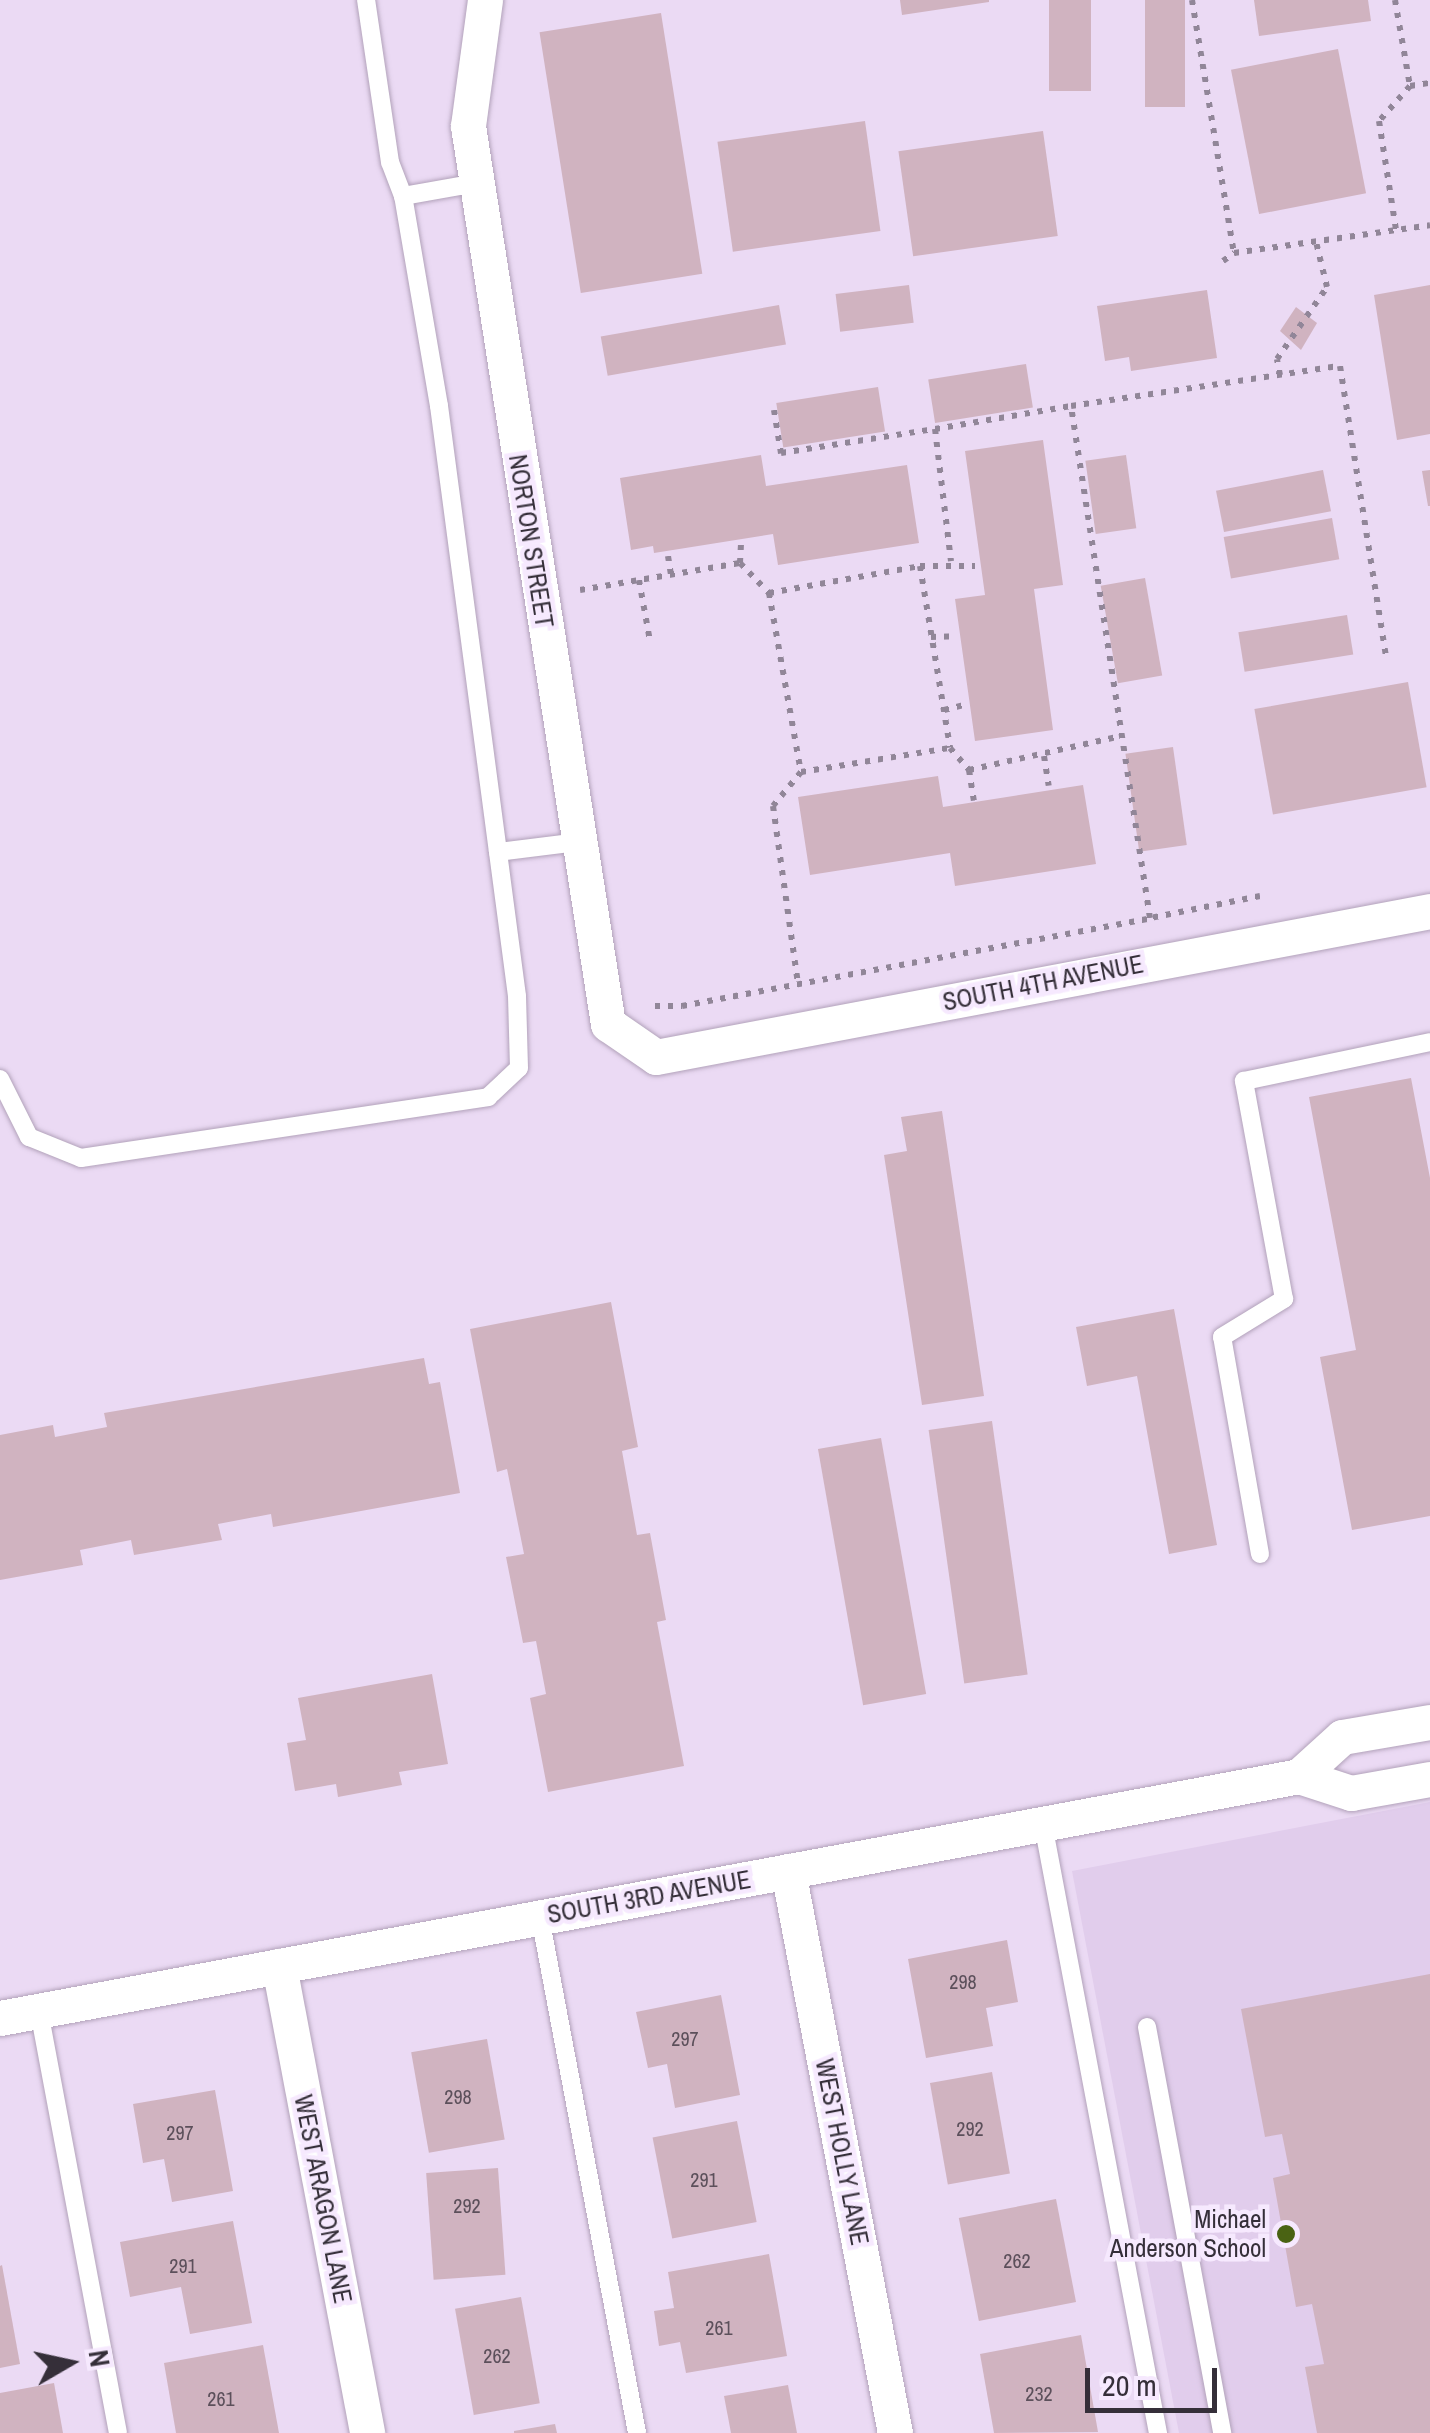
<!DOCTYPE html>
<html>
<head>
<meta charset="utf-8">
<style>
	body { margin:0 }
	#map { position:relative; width:1430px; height:2433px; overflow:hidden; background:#ebdaf4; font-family:"Archivo Narrow",sans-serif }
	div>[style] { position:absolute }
	.built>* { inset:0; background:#e1cdec }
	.building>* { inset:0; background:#d0b3c0; transform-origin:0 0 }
	.path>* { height:6px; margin-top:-3px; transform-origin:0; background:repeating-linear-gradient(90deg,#918698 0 5px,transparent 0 13px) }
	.roads { filter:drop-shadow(0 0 2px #b2a2ba) drop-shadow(0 0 2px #b2a2ba) }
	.service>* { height:18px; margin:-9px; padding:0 9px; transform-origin:9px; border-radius:9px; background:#fff }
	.minor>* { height:35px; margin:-17.5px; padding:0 17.5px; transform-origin:17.5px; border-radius:17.5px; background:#fff }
	.dots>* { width:28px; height:28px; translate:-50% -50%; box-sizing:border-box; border:5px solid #f6e9fe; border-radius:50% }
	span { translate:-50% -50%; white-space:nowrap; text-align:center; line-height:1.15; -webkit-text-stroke:9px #f6e9fe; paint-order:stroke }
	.number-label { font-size:20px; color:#5c505b }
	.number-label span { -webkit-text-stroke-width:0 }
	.street-label { font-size:25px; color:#352f39 }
	.poi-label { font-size:25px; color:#352f39 }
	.right { translate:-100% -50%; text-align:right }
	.north { position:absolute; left:20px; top:2313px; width:100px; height:100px; -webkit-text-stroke:8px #f6e9fe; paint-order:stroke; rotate:81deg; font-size:28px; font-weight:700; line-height:40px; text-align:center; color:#352f39 }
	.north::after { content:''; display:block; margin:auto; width:35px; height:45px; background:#352f39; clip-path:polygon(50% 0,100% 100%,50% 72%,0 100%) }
	.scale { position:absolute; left:1085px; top:2368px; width:132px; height:45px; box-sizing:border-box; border:5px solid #352f39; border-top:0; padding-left:12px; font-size:30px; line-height:35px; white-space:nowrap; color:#352f39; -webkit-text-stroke:8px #f6e9fe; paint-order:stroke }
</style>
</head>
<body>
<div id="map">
	<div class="built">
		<i style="clip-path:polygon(1430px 1802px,1430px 2433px,1179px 2433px,1072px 1871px)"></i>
	</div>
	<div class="building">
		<i style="clip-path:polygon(900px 0,989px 0,989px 2px,902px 15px)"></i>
		<i style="left:1049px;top:0;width:42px;height:91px"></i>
		<i style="left:1145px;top:0;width:40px;height:107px"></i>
		<i style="clip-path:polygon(1254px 0,1368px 0,1371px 21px,1259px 36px)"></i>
		<i style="left:661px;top:13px;width:264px;height:123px;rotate:81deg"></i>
		<i style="left:1338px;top:49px;width:147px;height:109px;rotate:79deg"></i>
		<i style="left:865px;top:121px;width:111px;height:149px;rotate:82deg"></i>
		<i style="left:1043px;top:131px;width:106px;height:146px;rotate:82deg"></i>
		<i style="left:909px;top:285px;width:38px;height:74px;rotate:83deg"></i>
		<i style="clip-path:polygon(1430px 285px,1430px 434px,1397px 440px,1374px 295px)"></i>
		<i style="clip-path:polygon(1207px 290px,1217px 358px,1131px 371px,1129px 357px,1105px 361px,1097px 306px)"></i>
		<i style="left:779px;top:305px;width:40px;height:181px;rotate:80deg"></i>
		<i style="clip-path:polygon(1296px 307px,1317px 323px,1301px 350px,1280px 331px)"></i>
		<i style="left:1026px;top:364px;width:44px;height:99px;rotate:81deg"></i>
		<i style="left:878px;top:387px;width:45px;height:103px;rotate:81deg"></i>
		<i style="clip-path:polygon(1043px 440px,1063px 585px,1034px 589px,1053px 730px,975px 741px,955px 599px,985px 595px,965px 451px)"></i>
		<i style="clip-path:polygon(761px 455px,766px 486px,907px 465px,919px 543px,778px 565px,773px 534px,654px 553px,653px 546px,631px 550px,620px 478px)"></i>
		<i style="left:1126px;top:455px;width:74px;height:41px;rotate:82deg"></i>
		<i style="left:1323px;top:470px;width:42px;height:109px;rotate:79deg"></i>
		<i style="clip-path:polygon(1430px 470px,1430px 506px,1428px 506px,1422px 471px)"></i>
		<i style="left:1332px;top:518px;width:42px;height:110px;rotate:80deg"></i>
		<i style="left:1145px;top:578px;width:99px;height:45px;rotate:80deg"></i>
		<i style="left:1347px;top:615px;width:40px;height:110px;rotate:81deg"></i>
		<i style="left:1408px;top:682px;width:107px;height:156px;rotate:80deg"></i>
		<i style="left:1173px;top:747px;width:99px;height:48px;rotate:82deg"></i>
		<i style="clip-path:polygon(938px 776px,943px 807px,1083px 785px,1096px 864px,955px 886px,950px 853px,810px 875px,798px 797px)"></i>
		<i style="clip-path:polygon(1411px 1078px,1430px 1178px,1430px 1516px,1352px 1530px,1320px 1357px,1356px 1350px,1309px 1097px)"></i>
		<i style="clip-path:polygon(942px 1111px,984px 1396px,922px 1405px,884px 1155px,907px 1151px,901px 1117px)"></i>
		<i style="clip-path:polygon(611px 1302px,638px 1447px,622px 1451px,637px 1535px,650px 1533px,666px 1620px,657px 1622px,684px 1766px,548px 1792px,530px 1698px,546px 1694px,536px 1641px,523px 1643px,506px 1557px,524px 1554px,507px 1469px,497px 1472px,470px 1329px)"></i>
		<i style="clip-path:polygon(1174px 1309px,1217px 1545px,1169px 1554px,1137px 1376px,1087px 1386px,1076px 1327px)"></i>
		<i style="clip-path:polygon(424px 1358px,429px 1384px,440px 1382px,460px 1493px,273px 1527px,271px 1514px,218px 1524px,222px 1540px,134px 1555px,131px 1540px,80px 1550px,83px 1565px,0 1580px,0 1435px,53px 1425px,55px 1437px,107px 1427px,104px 1413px)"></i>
		<i style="left:992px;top:1421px;width:256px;height:64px;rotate:82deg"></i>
		<i style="left:881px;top:1438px;width:260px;height:64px;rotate:80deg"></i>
		<i style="clip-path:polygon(432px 1674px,448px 1764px,399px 1772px,402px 1785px,338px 1797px,336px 1784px,295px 1791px,287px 1743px,306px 1740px,298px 1698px)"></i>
		<i style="clip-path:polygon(1007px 1940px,1018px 2002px,986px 2008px,993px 2046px,926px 2058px,908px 1959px)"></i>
		<i style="clip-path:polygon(1430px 1974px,1430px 2433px,1317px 2433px,1305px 2367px,1324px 2364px,1312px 2304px,1296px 2307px,1273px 2178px,1290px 2174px,1282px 2134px,1265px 2137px,1241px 2009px)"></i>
		<i style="clip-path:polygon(721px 1995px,740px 2095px,675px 2108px,667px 2064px,648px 2068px,636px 2012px)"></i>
		<i style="left:487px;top:2039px;width:102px;height:77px;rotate:80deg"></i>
		<i style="left:992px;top:2072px;width:103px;height:63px;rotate:80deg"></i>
		<i style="clip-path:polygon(215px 2090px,233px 2191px,172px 2202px,164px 2159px,143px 2163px,133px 2104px)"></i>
		<i style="left:737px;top:2121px;width:103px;height:86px;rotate:79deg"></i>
		<i style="left:498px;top:2168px;width:107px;height:72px;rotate:86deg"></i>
		<i style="left:1056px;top:2199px;width:105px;height:99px;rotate:79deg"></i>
		<i style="clip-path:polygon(233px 2221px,252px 2323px,190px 2334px,181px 2287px,130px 2297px,120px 2242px)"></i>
		<i style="clip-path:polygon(769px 2254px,787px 2356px,686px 2373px,680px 2342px,659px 2346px,654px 2311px,674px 2308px,668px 2272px)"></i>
		<i style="clip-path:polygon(2px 2265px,20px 2364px,0 2368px,0 2266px)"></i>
		<i style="left:521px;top:2297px;width:108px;height:67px;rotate:80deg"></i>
		<i style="clip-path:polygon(1081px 2335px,1098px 2432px,994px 2433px,980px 2354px)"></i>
		<i style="clip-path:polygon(263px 2345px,279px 2433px,176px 2433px,164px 2363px)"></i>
		<i style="clip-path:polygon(54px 2383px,63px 2433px,0 2433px,0 2393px)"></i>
		<i style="clip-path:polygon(788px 2385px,797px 2433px,731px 2433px,724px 2396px)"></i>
		<i style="clip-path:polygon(555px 2424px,557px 2433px,514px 2433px,514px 2431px)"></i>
	</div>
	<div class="path">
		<i style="left:1192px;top:0;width:256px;rotate:80.6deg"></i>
		<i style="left:1395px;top:0;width:87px;rotate:80.1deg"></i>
		<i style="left:1410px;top:86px;width:47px;rotate:131.5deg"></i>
		<i style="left:1379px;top:121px;width:110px;rotate:81.1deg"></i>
		<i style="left:1410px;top:86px;width:20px;rotate:-9deg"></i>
		<i style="left:1223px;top:261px;width:14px;rotate:-36deg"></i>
		<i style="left:1234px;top:253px;width:198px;rotate:-8.1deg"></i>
		<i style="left:1280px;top:375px;width:16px;rotate:-101deg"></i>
		<i style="left:1277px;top:359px;width:88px;rotate:-55.2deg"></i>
		<i style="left:1327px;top:287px;width:46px;rotate:-103.7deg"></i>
		<i style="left:774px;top:410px;width:44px;rotate:80.8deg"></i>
		<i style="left:781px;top:453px;width:156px;rotate:-8.9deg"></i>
		<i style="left:935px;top:429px;width:133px;rotate:83.1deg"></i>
		<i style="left:935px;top:429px;width:138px;rotate:-9.6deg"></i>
		<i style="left:668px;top:556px;width:18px;rotate:81deg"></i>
		<i style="left:740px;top:563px;width:21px;rotate:-87deg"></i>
		<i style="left:920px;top:566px;width:55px"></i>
		<i style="left:639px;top:580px;width:62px;rotate:79.8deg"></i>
		<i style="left:580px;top:590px;width:162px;rotate:-9.6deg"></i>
		<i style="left:740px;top:563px;width:42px;rotate:46deg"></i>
		<i style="left:769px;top:593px;width:182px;rotate:79.9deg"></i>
		<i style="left:801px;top:772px;width:44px;rotate:129.5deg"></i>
		<i style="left:773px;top:806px;width:181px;rotate:82deg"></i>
		<i style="left:769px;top:593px;width:153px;rotate:-10.1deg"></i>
		<i style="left:920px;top:566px;width:184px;rotate:80.6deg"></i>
		<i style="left:931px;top:637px;width:25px;rotate:-2deg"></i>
		<i style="left:944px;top:710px;width:21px;rotate:-14deg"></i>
		<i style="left:1044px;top:756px;width:30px;rotate:81deg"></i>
		<i style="left:969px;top:770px;width:31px;rotate:81deg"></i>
		<i style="left:801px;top:772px;width:151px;rotate:-9.2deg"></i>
		<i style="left:950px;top:748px;width:29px;rotate:49deg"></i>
		<i style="left:969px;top:770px;width:156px;rotate:-12.6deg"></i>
		<i style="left:1260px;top:896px;width:112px;rotate:168.7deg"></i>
		<i style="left:1150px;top:918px;width:518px;rotate:-98.77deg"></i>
		<i style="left:1071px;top:406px;width:272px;rotate:-8.5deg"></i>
		<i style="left:1340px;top:366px;width:296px;rotate:81deg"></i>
		<i style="left:655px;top:1006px;width:27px"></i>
		<i style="left:682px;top:1006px;width:476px;rotate:-10.6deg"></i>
	</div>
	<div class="roads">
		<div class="service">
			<i style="left:403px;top:196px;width:75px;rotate:-10deg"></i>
			<i style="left:498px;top:852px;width:81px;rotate:-7.1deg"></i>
			<i style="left:0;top:1079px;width:65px;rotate:63.4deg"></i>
			<i style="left:29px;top:1137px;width:56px;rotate:22deg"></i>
			<i style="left:81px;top:1158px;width:412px;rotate:-8.5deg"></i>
			<i style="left:488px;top:1097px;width:42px;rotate:-43.1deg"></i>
			<i style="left:519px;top:1068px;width:72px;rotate:-91.6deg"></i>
			<i style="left:517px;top:996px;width:595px;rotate:-97.53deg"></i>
			<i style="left:439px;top:406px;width:213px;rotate:-99.7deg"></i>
			<i style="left:403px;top:196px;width:36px;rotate:-111deg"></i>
			<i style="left:390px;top:162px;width:164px;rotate:-98.4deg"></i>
			<i style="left:1260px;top:1554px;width:220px;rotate:-99.9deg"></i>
			<i style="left:1222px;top:1337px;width:73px;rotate:-31.5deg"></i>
			<i style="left:1284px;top:1299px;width:222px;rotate:-100.4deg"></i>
			<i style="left:1244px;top:1081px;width:190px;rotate:-11.8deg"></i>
			<i style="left:1043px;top:1824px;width:620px;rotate:79.31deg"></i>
			<i style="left:540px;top:1917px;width:525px;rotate:79.35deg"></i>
			<i style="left:39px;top:2011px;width:429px;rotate:79.4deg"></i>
			<i style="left:1147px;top:2027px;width:413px;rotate:79.5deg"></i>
		</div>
		<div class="minor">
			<i style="left:485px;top:0;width:127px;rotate:97.7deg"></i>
			<i style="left:468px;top:126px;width:909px;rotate:81.14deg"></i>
			<i style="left:608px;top:1024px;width:58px;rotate:34.5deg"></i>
			<i style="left:656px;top:1057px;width:788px;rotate:-10.68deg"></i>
			<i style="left:1299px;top:1776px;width:58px;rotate:-42.2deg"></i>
			<i style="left:1342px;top:1737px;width:89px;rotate:-9.7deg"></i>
			<i style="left:788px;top:1871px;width:572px;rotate:79.22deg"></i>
			<i style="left:279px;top:1966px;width:475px;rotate:79.3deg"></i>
			<i style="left:0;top:2018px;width:1321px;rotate:-10.55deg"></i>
			<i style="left:1299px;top:1776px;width:55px;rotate:18.1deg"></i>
			<i style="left:1351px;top:1793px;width:80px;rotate:-10deg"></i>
		</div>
	</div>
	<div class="dots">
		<i style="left:1286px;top:2234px;background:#4a6313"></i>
	</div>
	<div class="number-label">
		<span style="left:963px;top:1981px">298</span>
		<span style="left:685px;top:2038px">297</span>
		<span style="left:458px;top:2096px">298</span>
		<span style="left:970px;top:2128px">292</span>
		<span style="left:180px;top:2132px">297</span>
		<span style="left:704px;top:2179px">291</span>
		<span style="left:467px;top:2205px">292</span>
		<span style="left:1017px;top:2260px">262</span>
		<span style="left:183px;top:2265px">291</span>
		<span style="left:719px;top:2327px">261</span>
		<span style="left:497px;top:2355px">262</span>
		<span style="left:1039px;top:2393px">232</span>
		<span style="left:221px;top:2398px">261</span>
	</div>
	<div class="street-label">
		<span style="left:531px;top:541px;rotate:81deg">NORTON STREET</span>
		<span style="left:1043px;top:983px;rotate:-11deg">SOUTH 4TH AVENUE</span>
		<span style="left:649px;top:1897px;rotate:-10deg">SOUTH 3RD AVENUE</span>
		<span style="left:842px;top:2152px;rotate:79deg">WEST HOLLY LANE</span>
		<span style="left:323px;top:2199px;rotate:79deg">WEST ARAGON LANE</span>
	</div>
	<div class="poi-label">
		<span class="right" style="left:1266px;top:2234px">Michael<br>Anderson School</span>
	</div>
	<div class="north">N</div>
	<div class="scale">20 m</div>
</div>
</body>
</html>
